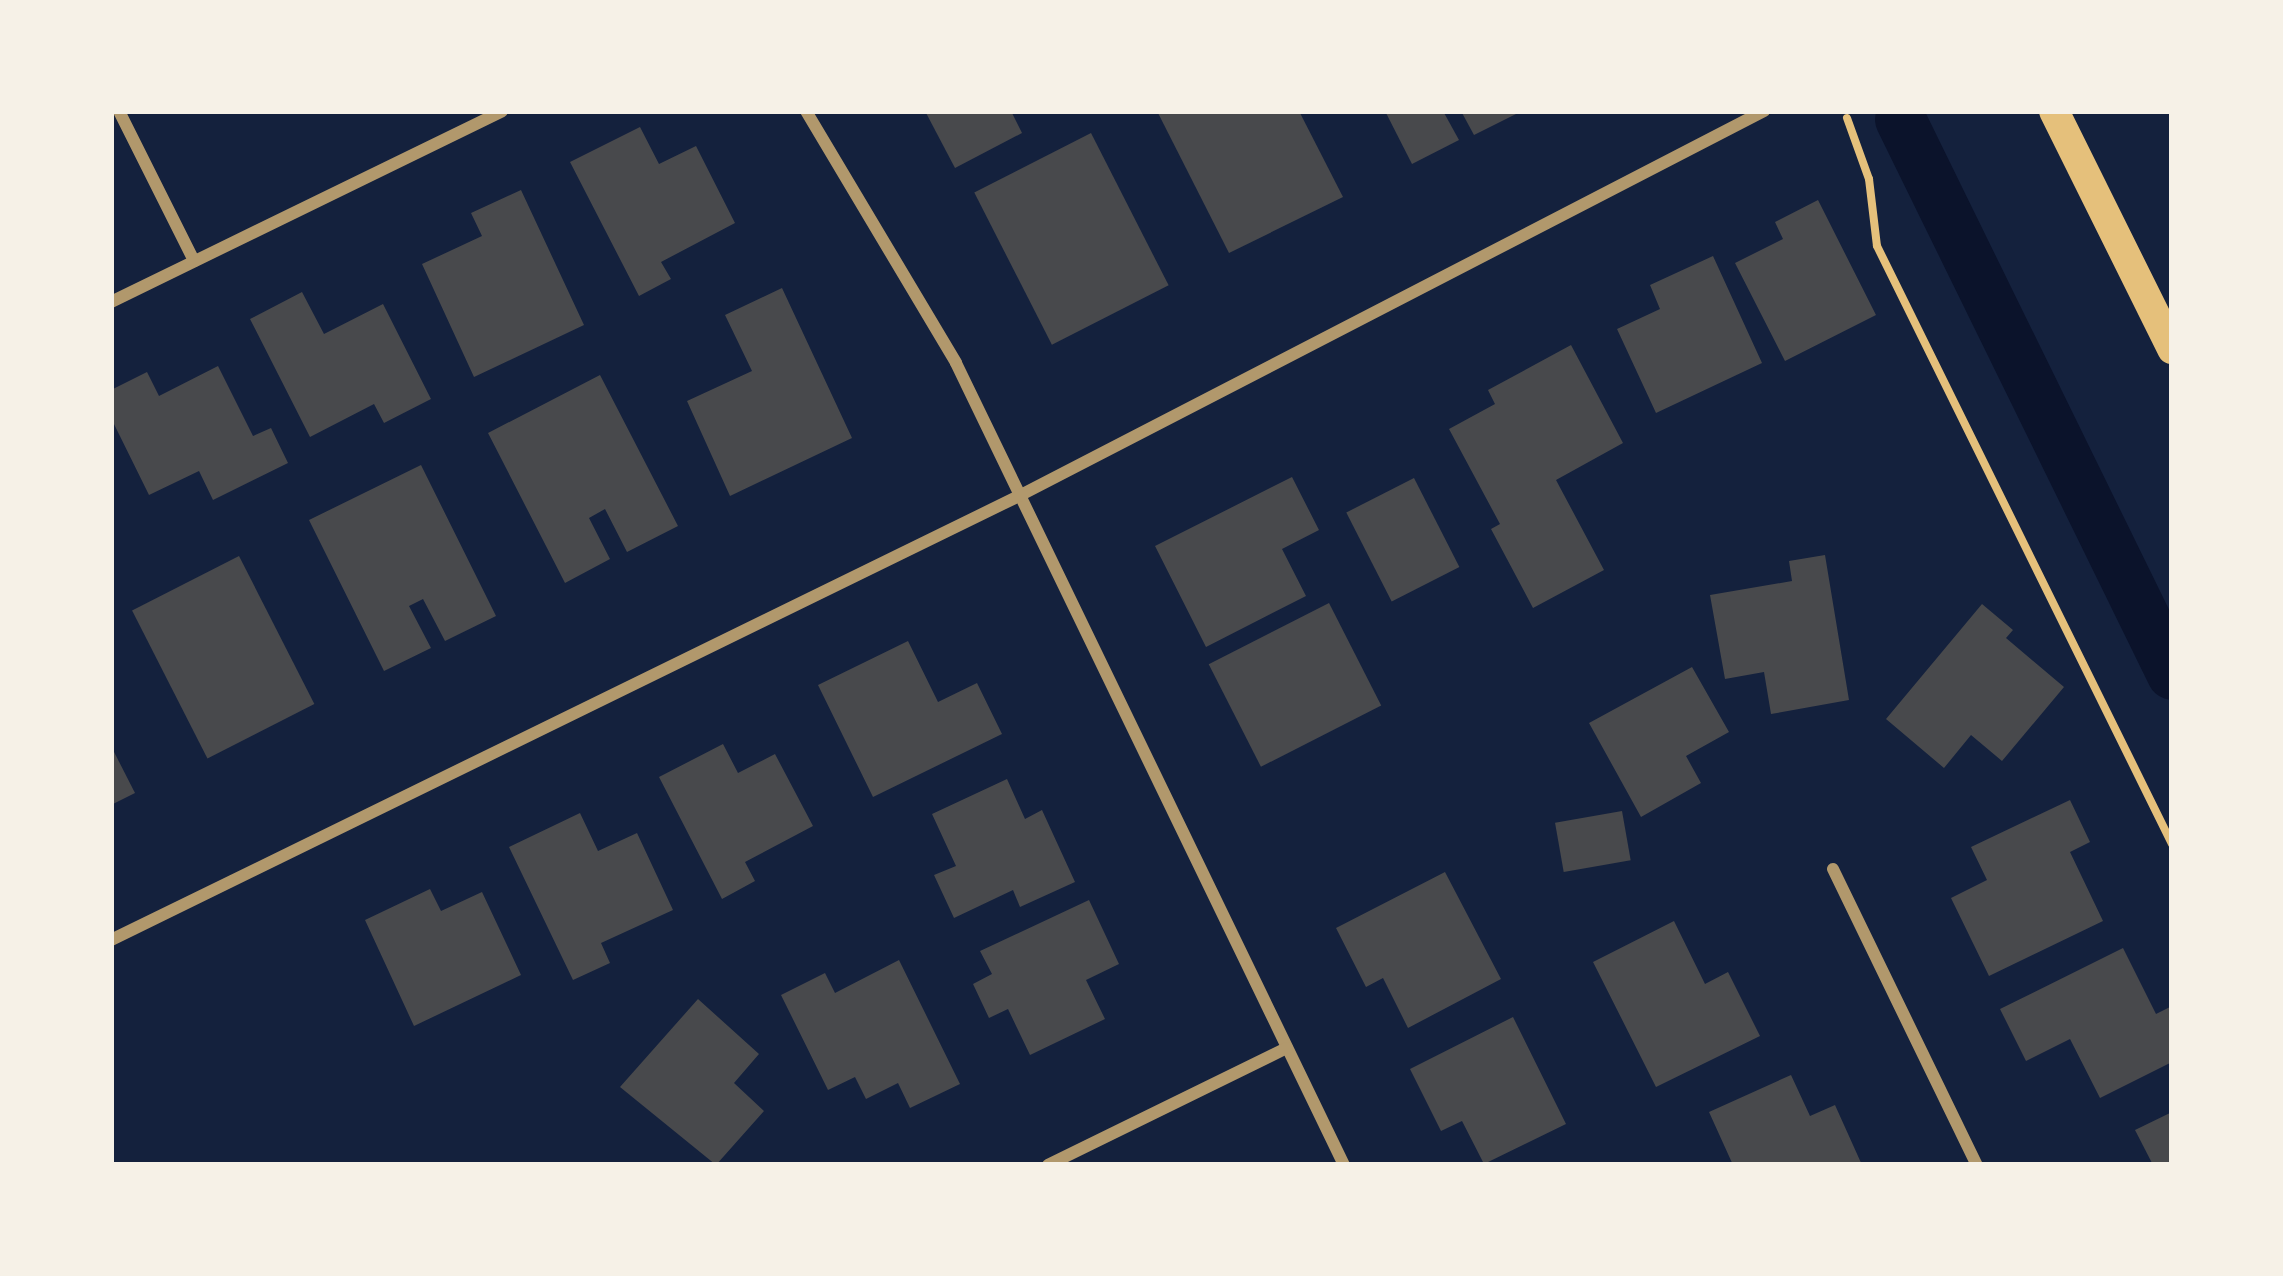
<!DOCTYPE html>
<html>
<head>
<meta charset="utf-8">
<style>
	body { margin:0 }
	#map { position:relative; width:2283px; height:1276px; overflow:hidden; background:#14213d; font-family:"Sofia Sans Condensed",sans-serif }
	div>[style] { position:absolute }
	.canal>* { height:51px; margin:-25.5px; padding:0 25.5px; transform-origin:25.5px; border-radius:25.5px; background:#0b132b }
	.building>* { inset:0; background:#48494c; transform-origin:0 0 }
	.path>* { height:8px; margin:-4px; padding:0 4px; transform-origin:4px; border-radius:4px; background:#e5c07b }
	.minor>* { height:12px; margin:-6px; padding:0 6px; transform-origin:6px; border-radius:6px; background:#b1986c }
	.primary>* { height:30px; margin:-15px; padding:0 15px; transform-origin:15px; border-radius:15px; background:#e5c07b }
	span { translate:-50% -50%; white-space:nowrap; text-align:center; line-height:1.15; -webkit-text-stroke:12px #f6f1e7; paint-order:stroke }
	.frame { position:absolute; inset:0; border:114px solid #f6f1e7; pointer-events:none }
</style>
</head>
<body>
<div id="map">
	<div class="canal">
		<i style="left:1900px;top:119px;width:618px;rotate:63.89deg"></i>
	</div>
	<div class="building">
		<i style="clip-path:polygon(925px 111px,1011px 111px,1022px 133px,955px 168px)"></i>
		<i style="clip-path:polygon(1157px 111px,1299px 111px,1343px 197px,1229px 253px)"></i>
		<i style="clip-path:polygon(1385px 111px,1443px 111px,1459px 140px,1412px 164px)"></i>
		<i style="clip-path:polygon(1461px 111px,1522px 111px,1474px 135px)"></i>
		<i style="clip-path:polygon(640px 127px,659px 164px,696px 146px,735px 223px,661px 262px,671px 279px,639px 296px,570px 162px)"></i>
		<i style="left:1091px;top:133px;width:171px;height:131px;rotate:63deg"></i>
		<i style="clip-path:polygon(521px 190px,584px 325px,474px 377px,422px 264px,482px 236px,471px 213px)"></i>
		<i style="clip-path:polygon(1818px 200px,1876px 315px,1785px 361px,1735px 263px,1783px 239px,1775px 222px)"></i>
		<i style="clip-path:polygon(1713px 256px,1762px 363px,1656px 413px,1617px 329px,1660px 309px,1650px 285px)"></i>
		<i style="clip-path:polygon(782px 288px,852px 438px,730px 496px,687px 401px,752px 371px,725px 315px)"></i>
		<i style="clip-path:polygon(302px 292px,324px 334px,383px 304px,431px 399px,384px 423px,374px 404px,310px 437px,250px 319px)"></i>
		<i style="clip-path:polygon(1571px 345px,1623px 443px,1556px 480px,1604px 570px,1533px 608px,1491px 529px,1500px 524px,1449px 429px,1495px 404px,1488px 390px)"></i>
		<i style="clip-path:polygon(218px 366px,253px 436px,271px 428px,288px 463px,213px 500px,199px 471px,149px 495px,111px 418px,111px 390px,147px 372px,159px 396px)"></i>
		<i style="clip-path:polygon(600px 375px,678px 526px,627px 552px,605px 509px,589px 518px,610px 559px,565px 583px,488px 433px)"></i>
		<i style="clip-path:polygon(421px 465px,496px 616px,445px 641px,423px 599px,409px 606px,431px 648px,384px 671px,309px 520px)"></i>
		<i style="clip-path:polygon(1292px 477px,1319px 530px,1282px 549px,1306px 596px,1206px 647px,1155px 546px)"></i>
		<i style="left:1414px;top:478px;width:100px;height:76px;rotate:63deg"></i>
		<i style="clip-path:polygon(1825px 555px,1849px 700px,1771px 714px,1764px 672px,1725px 679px,1710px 595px,1792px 581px,1789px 561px)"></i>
		<i style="left:239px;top:556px;width:166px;height:120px;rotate:63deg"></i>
		<i style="left:1329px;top:603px;width:115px;height:135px;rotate:63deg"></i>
		<i style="clip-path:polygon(1982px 604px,2013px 630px,2006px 638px,2064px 687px,2002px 761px,1971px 735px,1944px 768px,1886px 719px)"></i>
		<i style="clip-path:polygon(908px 641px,938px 702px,977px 683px,1002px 734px,873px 797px,818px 685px)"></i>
		<i style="clip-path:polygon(1692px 667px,1729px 732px,1686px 756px,1701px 783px,1641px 817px,1589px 723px)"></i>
		<i style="clip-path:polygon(723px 744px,738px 773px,775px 754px,813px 826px,745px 862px,755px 881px,722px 899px,659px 777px)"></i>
		<i style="clip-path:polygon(111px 746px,135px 793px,111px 805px)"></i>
		<i style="clip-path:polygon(1007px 779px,1025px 819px,1042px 810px,1075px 882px,1020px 907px,1013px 890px,954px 918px,934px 875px,956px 866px,932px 814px)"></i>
		<i style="clip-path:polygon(2070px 800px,2090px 842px,2070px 852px,2103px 921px,1989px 976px,1951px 898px,1987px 880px,1971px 847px)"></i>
		<i style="left:1622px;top:811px;width:50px;height:68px;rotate:80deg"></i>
		<i style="clip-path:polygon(580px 813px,598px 851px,637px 833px,673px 910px,601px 943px,610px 963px,573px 980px,509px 847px)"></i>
		<i style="clip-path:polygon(1445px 872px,1501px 979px,1408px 1028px,1383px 978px,1366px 987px,1336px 928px)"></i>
		<i style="clip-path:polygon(430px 889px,441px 911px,482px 892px,521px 975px,414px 1026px,365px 920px)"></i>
		<i style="clip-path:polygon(1089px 900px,1119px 964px,1086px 980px,1105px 1019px,1030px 1055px,1008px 1009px,989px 1018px,973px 984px,992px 974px,980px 951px)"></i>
		<i style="clip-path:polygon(1674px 921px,1705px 984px,1728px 972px,1760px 1036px,1656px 1087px,1593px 962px)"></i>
		<i style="clip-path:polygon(2123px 948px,2156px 1014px,2172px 1006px,2172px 1062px,2100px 1098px,2070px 1039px,2026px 1061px,2000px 1009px)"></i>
		<i style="clip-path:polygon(899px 960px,960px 1084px,910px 1108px,898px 1083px,866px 1099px,855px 1077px,828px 1090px,781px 995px,825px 973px,835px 993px)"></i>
		<i style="clip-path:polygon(698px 999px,759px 1054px,734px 1083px,764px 1111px,716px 1165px,620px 1087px)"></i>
		<i style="clip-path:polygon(1513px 1017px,1566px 1124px,1484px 1164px,1462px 1121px,1441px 1131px,1410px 1069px)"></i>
		<i style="clip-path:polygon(1791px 1075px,1810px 1116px,1835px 1105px,1862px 1165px,1733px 1165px,1709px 1112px)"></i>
		<i style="clip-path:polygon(2172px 1112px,2172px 1165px,2153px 1165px,2135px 1130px)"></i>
	</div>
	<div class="path">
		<i style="left:1847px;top:118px;width:65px;rotate:70.2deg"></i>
		<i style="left:1869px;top:179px;width:67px;rotate:83.2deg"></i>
		<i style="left:1877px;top:246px;width:667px;rotate:63.74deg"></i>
	</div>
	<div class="minor">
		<i style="left:119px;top:111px;width:168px;rotate:63.4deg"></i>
		<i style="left:806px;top:111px;width:293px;rotate:59.2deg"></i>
		<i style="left:956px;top:363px;width:891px;rotate:64.18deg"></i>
		<i style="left:111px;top:302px;width:435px;rotate:-26deg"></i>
		<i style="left:1833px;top:869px;width:329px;rotate:64.1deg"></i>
		<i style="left:111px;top:940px;width:1009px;rotate:-26.06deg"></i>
		<i style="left:1017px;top:497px;width:841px;rotate:-27.33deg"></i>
		<i style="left:1048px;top:1165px;width:266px;rotate:-26.1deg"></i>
	</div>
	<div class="primary">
		<i style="left:2054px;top:111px;width:266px;rotate:63.6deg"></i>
	</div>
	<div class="frame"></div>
</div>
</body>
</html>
